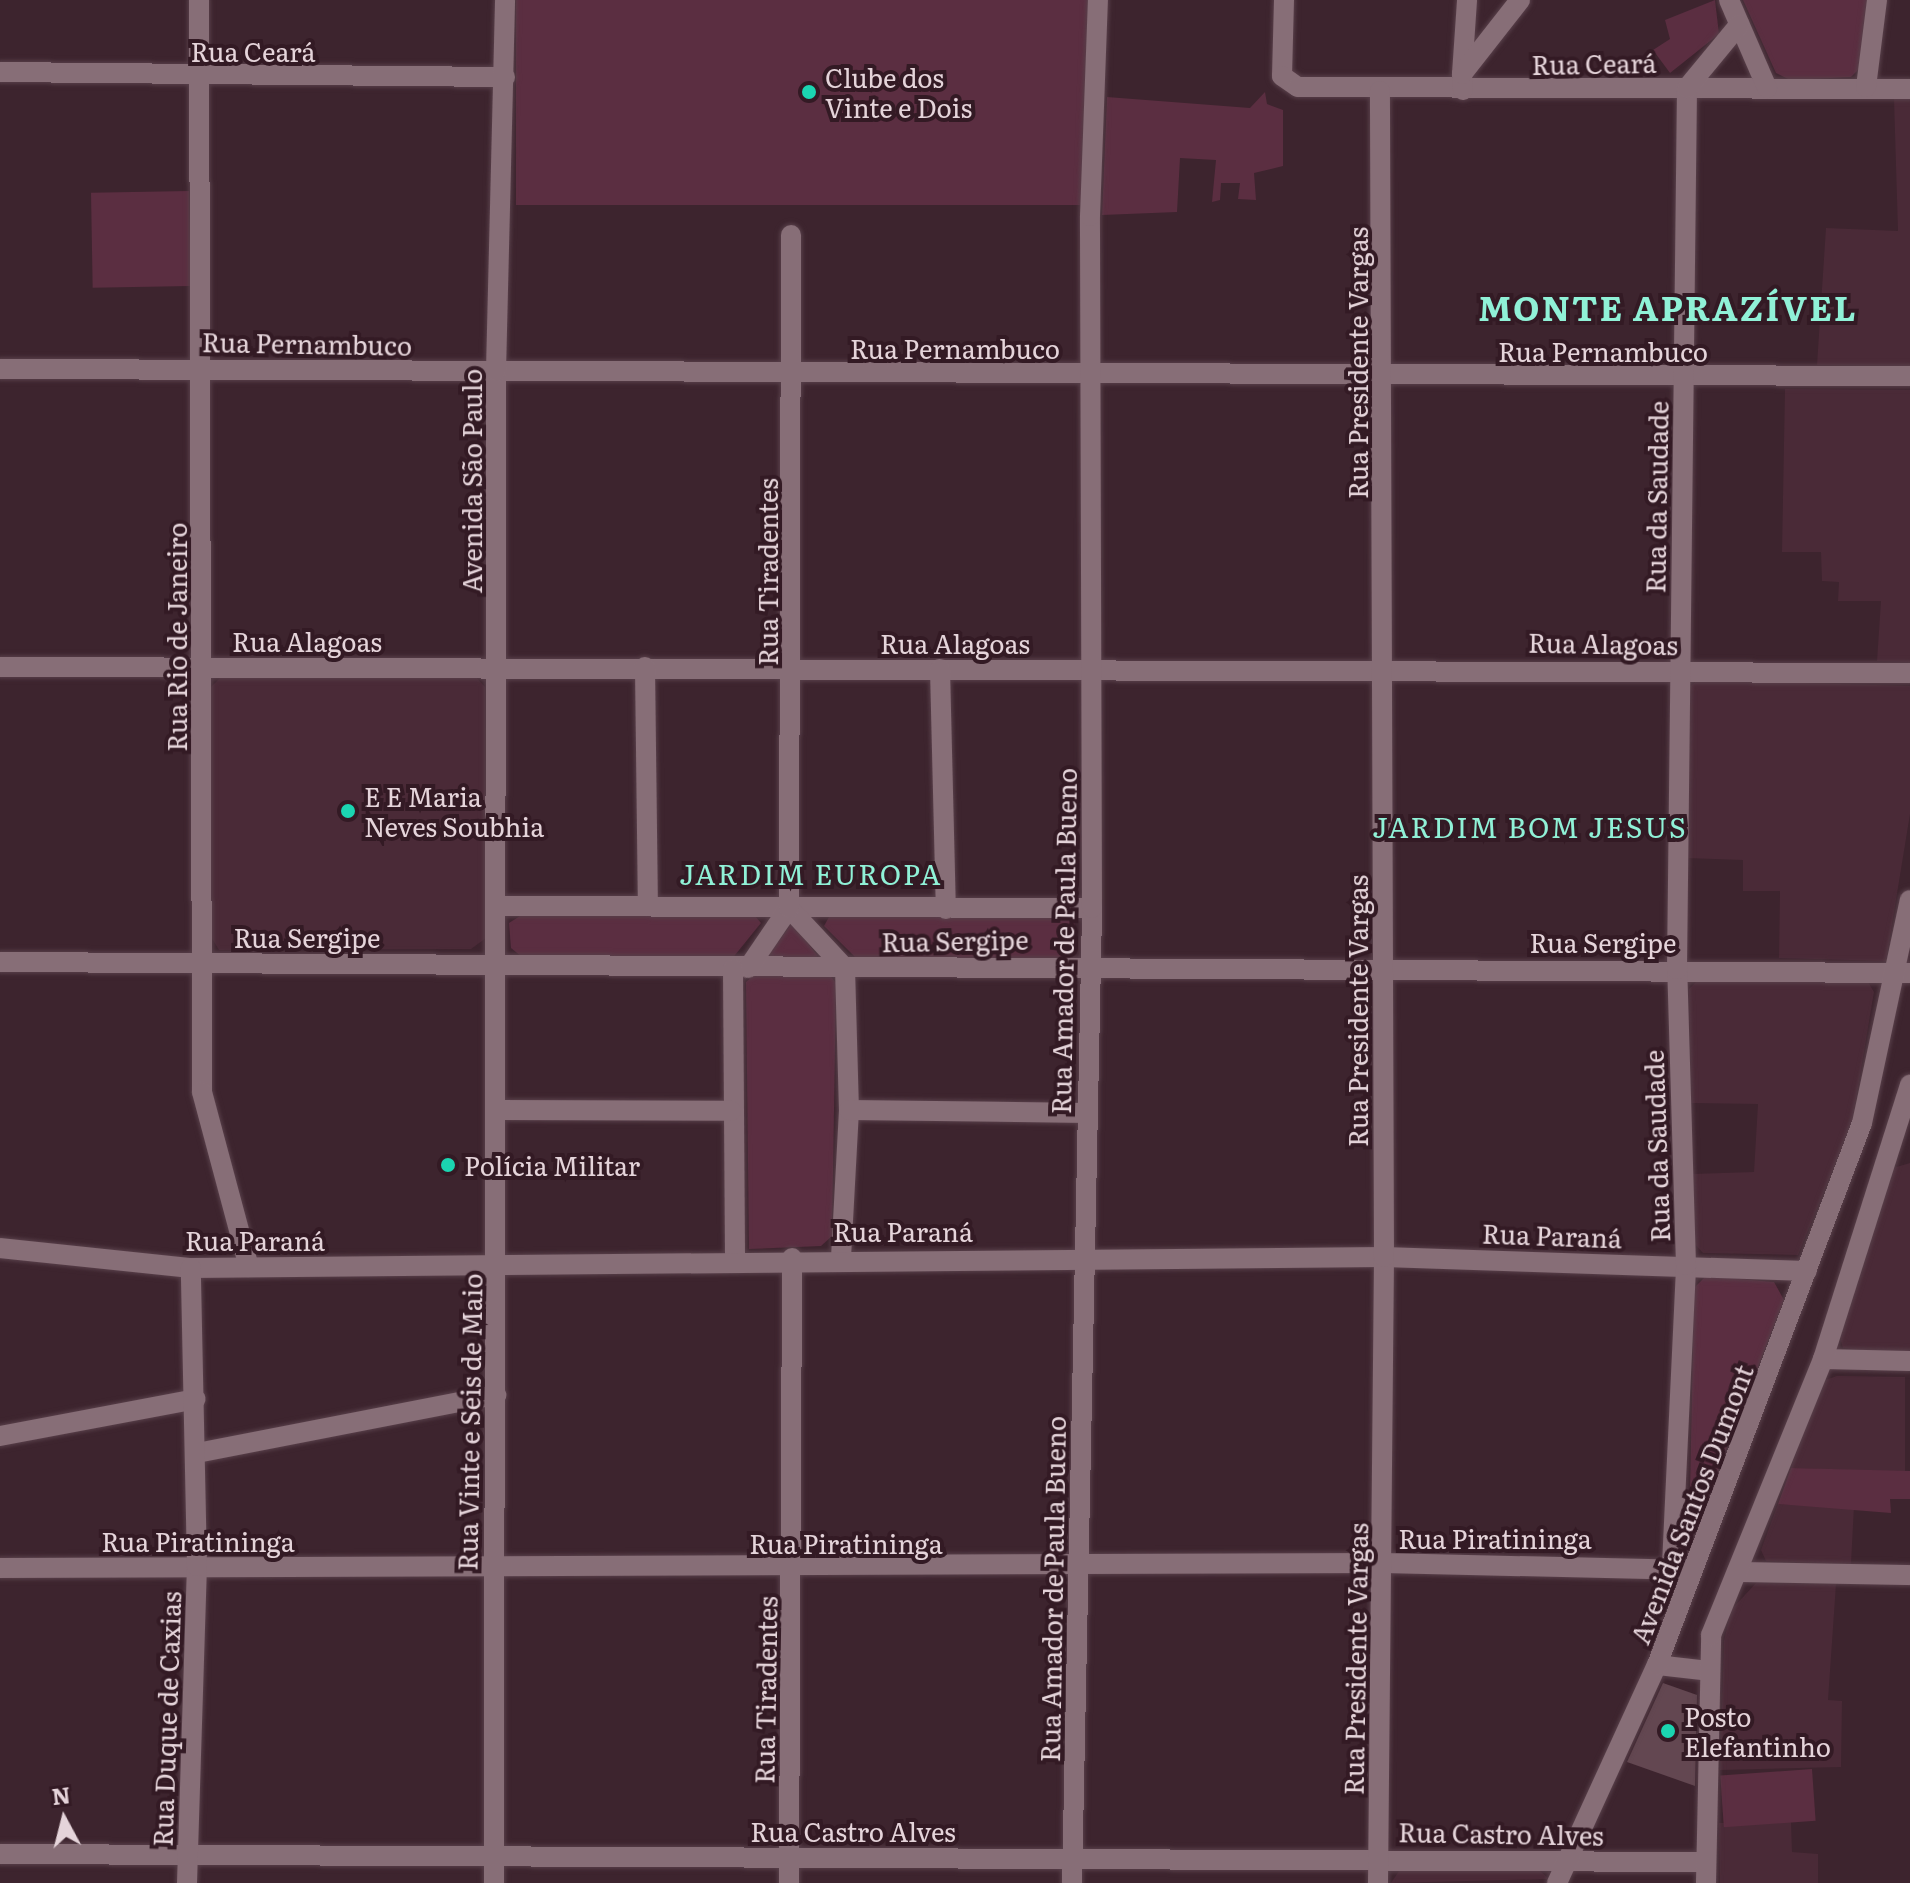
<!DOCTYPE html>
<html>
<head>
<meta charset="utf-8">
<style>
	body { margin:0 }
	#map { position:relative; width:1910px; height:1883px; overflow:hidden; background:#3d242e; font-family:Literata,serif }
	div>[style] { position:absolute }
	.built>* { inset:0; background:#4a2a37 }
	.green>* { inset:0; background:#5b2e41; transform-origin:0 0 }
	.building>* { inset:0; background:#634751 }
	.roads { filter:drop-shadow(0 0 2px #58404a) drop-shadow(0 0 2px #58404a) }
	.minor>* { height:20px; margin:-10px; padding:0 10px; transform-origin:10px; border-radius:10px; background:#876e77 }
	.dots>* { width:22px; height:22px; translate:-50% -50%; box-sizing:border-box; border:4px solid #331a24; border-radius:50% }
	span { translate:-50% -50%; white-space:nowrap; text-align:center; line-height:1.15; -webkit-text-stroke:8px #331a24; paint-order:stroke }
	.street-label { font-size:26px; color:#e5d4da }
	.poi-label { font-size:26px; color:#e5d4da }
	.left { translate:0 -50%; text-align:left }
	.neighbourhood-label { font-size:28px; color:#90f1d7; letter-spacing:2px }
	.district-label { font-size:34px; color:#90f1d7; font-weight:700; letter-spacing:2px }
	.north { position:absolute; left:24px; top:1779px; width:80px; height:80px; -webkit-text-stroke:6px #331a24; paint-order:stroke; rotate:353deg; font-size:22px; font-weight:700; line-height:32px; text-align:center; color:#e5d4da }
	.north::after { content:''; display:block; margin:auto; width:28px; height:36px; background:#e5d4da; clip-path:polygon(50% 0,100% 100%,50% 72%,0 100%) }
</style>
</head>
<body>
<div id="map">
	<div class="built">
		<i style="clip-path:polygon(1894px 99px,1910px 99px,1910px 366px,1817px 365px,1826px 228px,1898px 231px)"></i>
		<i style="clip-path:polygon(1785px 389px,1910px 390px,1910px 662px,1877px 661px,1881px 601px,1838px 601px,1839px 582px,1822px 581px,1821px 552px,1782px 552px)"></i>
		<i style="clip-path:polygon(223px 675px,476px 677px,485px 687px,486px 938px,471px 949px,219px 950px,210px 935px,211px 687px)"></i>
		<i style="clip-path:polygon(1698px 680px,1910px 686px,1910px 814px,1886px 961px,1779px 958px,1780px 891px,1743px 891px,1743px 860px,1686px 858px,1688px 688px)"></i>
		<i style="clip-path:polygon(1700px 978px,1868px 982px,1874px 992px,1852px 1123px,1798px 1255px,1703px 1253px,1693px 1242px,1692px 1174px,1754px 1172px,1758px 1104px,1691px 1103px,1689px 989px)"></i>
		<i style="clip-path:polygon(1910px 1163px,1910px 1355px,1843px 1348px,1840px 1337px,1893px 1168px)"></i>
		<i style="clip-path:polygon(1837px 1376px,1905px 1377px,1905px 1472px,1791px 1468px,1822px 1381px)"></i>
		<i style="clip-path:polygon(1778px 1504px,1854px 1506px,1851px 1564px,1766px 1561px,1761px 1550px)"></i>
		<i style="clip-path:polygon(1756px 1583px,1836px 1584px,1828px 1700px,1842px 1701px,1841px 1767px,1720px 1770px,1724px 1641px,1731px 1610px)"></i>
		<i style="clip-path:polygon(1791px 1822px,1792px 1852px,1818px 1854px,1818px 1883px,1720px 1883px,1719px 1823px)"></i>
		<i style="clip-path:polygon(1401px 1868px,1538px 1869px,1549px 1879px,1391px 1883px)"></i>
	</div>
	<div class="green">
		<i style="left:516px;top:0;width:572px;height:205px"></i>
		<i style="clip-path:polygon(1715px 0,1719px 34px,1670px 73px,1653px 50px,1670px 39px,1665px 20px)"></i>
		<i style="clip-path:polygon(1743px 0,1868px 0,1862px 66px,1851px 77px,1790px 80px,1776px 73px)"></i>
		<i style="clip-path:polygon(1265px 92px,1267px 104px,1283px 110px,1283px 166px,1254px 173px,1256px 200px,1238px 199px,1240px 183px,1221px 183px,1220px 200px,1212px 202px,1216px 160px,1180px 158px,1177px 212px,1102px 215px,1107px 97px,1250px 108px)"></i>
		<i style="left:189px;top:191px;width:95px;height:98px;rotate:89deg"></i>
		<i style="clip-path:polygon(1065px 915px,1075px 924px,1076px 949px,1068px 958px,859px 961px,824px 926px,829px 917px)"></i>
		<i style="clip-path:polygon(520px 916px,755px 916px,761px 923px,731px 960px,522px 957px,511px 948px,509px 923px)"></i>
		<i style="clip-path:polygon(792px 923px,817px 955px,816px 962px,766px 958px)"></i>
		<i style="clip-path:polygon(829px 974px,836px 983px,832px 1236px,821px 1246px,749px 1249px,746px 982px,754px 975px)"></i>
		<i style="clip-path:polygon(1706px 1276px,1774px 1282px,1784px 1300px,1689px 1545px,1694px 1288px)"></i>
		<i style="clip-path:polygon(1791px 1468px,1910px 1471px,1910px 1499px,1890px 1499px,1891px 1513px,1778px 1504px)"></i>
		<i style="left:1812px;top:1769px;width:52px;height:92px;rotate:86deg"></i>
	</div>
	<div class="building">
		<i style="clip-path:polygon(1663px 1683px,1697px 1695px,1695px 1786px,1627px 1762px)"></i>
	</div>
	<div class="roads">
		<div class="minor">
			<i style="left:199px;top:0;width:1092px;rotate:89.84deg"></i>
			<i style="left:202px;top:1092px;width:181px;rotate:75deg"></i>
			<i style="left:1284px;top:0;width:76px;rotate:91.5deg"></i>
			<i style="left:1282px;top:76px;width:19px;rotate:35deg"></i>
			<i style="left:1298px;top:87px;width:612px;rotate:0.19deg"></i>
			<i style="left:1729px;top:0;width:96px;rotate:66.6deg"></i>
			<i style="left:0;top:72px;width:505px;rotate:0.57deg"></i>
			<i style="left:1462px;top:74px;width:74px;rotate:-86.1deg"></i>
			<i style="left:1866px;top:87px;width:88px;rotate:-82.8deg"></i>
			<i style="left:1463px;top:90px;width:16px;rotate:-94deg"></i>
			<i style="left:1462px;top:74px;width:94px;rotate:-51.9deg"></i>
			<i style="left:0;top:369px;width:1910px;rotate:0.21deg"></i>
			<i style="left:0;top:667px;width:1910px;rotate:0.18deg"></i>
			<i style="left:645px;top:667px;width:239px;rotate:89.3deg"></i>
			<i style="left:940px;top:669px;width:240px;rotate:88.6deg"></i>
			<i style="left:497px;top:906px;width:595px;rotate:0.19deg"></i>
			<i style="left:789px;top:908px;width:82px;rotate:47deg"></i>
			<i style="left:845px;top:968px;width:142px;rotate:88.4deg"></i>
			<i style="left:849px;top:1110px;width:147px;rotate:93.1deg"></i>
			<i style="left:0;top:962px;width:1910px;rotate:0.33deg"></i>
			<i style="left:748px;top:968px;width:73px;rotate:-55.7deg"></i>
			<i style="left:789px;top:908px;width:673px;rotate:-89.83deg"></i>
			<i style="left:733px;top:969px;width:289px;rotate:89.6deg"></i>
			<i style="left:499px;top:1110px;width:232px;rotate:0.2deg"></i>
			<i style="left:849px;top:1110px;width:238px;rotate:0.7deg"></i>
			<i style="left:0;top:1248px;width:192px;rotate:6deg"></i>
			<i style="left:191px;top:1268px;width:1193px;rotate:-0.53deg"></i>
			<i style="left:1384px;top:1257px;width:423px;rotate:1.9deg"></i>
			<i style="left:1823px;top:1359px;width:87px;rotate:1.3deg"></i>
			<i style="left:0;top:1436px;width:199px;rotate:-10.7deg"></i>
			<i style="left:197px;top:1453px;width:305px;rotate:-11deg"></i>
			<i style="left:1672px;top:1565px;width:300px;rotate:-87.3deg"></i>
			<i style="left:1686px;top:1265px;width:296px;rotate:-91.7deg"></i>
			<i style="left:1677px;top:969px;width:881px;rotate:-89.35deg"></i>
			<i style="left:1687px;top:88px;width:82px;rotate:-50.5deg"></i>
			<i style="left:0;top:1568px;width:1383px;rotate:-0.21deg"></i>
			<i style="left:1383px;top:1563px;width:309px;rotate:1.3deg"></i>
			<i style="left:1737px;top:1572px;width:173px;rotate:1deg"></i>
			<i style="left:1657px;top:1665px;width:53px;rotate:6.5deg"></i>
			<i style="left:0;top:1854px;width:1706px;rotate:0.27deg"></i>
			<i style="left:187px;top:1883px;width:317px;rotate:-88.2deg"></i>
			<i style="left:197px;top:1566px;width:298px;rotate:-91.2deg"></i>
			<i style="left:494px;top:1883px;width:1512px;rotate:-89.92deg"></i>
			<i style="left:496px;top:371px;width:371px;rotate:-88.6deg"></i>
			<i style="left:789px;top:1883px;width:625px;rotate:-89.72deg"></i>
			<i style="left:1072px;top:1883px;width:975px;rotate:-88.82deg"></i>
			<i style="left:1092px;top:908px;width:692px;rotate:-90.17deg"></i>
			<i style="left:1090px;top:216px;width:216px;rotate:-87.9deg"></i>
			<i style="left:1378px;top:1883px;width:626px;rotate:-89.45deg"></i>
			<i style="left:1384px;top:1257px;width:1166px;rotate:-90.2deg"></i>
			<i style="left:1557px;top:1883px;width:240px;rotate:-65.4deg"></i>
			<i style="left:1657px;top:1665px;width:579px;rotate:-69.28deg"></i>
			<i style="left:1862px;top:1123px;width:228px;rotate:-77.9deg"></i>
			<i style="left:1706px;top:1883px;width:248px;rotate:-88.8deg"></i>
			<i style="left:1711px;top:1635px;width:298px;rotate:-67.9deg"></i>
			<i style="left:1823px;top:1359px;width:288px;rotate:-72.4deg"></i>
		</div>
	</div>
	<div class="dots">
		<i style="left:809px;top:92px;background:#1bd5b1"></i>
		<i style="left:348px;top:811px;background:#1bd5b1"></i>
		<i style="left:448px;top:1165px;background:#1bd5b1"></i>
		<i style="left:1668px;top:1731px;background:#1bd5b1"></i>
	</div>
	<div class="street-label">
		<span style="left:253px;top:51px">Rua Ceará</span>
		<span style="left:1594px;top:63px;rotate:-1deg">Rua Ceará</span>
		<span style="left:307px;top:343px;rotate:1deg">Rua Pernambuco</span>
		<span style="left:955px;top:348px">Rua Pernambuco</span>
		<span style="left:1603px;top:351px">Rua Pernambuco</span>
		<span style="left:1357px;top:363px;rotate:-90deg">Rua Presidente Vargas</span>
		<span style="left:471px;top:481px;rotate:-90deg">Avenida São Paulo</span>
		<span style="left:1656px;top:497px;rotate:-89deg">Rua da Saudade</span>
		<span style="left:767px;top:572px;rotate:-90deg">Rua Tiradentes</span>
		<span style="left:176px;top:637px;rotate:-90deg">Rua Rio de Janeiro</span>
		<span style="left:307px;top:641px">Rua Alagoas</span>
		<span style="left:955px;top:643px">Rua Alagoas</span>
		<span style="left:1603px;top:643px;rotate:1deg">Rua Alagoas</span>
		<span style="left:307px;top:937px">Rua Sergipe</span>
		<span style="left:955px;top:940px;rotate:-1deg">Rua Sergipe</span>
		<span style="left:1063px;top:941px;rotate:-89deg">Rua Amador de Paula Bueno</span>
		<span style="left:1603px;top:942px">Rua Sergipe</span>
		<span style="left:1357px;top:1011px;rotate:-90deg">Rua Presidente Vargas</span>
		<span style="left:1656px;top:1146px;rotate:-92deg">Rua da Saudade</span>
		<span style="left:903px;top:1231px">Rua Paraná</span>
		<span style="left:1552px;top:1235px;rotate:2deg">Rua Paraná</span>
		<span style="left:255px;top:1240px">Rua Paraná</span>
		<span style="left:469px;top:1422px;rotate:-89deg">Rua Vinte e Seis de Maio</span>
		<span style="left:1691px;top:1504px;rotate:-69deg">Avenida Santos Dumont</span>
		<span style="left:1495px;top:1538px">Rua Piratininga</span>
		<span style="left:198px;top:1541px">Rua Piratininga</span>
		<span style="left:846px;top:1543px">Rua Piratininga</span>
		<span style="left:1052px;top:1589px;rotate:-89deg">Rua Amador de Paula Bueno</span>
		<span style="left:1355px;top:1659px;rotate:-89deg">Rua Presidente Vargas</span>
		<span style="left:765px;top:1690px;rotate:-89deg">Rua Tiradentes</span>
		<span style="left:166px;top:1719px;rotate:-88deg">Rua Duque de Caxias</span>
		<span style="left:853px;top:1831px">Rua Castro Alves</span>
		<span style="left:1501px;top:1833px;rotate:1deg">Rua Castro Alves</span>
	</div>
	<div class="poi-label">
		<span class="left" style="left:825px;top:92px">Clube dos<br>Vinte e Dois</span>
		<span class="left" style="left:364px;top:811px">E E Maria<br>Neves Soubhia</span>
		<span class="left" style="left:464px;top:1165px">Polícia Militar</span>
		<span class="left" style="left:1684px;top:1731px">Posto<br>Elefantinho</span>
	</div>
	<div class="neighbourhood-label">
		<span style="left:1530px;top:826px">JARDIM BOM JESUS</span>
		<span style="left:811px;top:873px">JARDIM EUROPA</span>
	</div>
	<div class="district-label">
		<span style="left:1668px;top:307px">MONTE APRAZÍVEL</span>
	</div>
	<div class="north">N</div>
</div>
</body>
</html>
